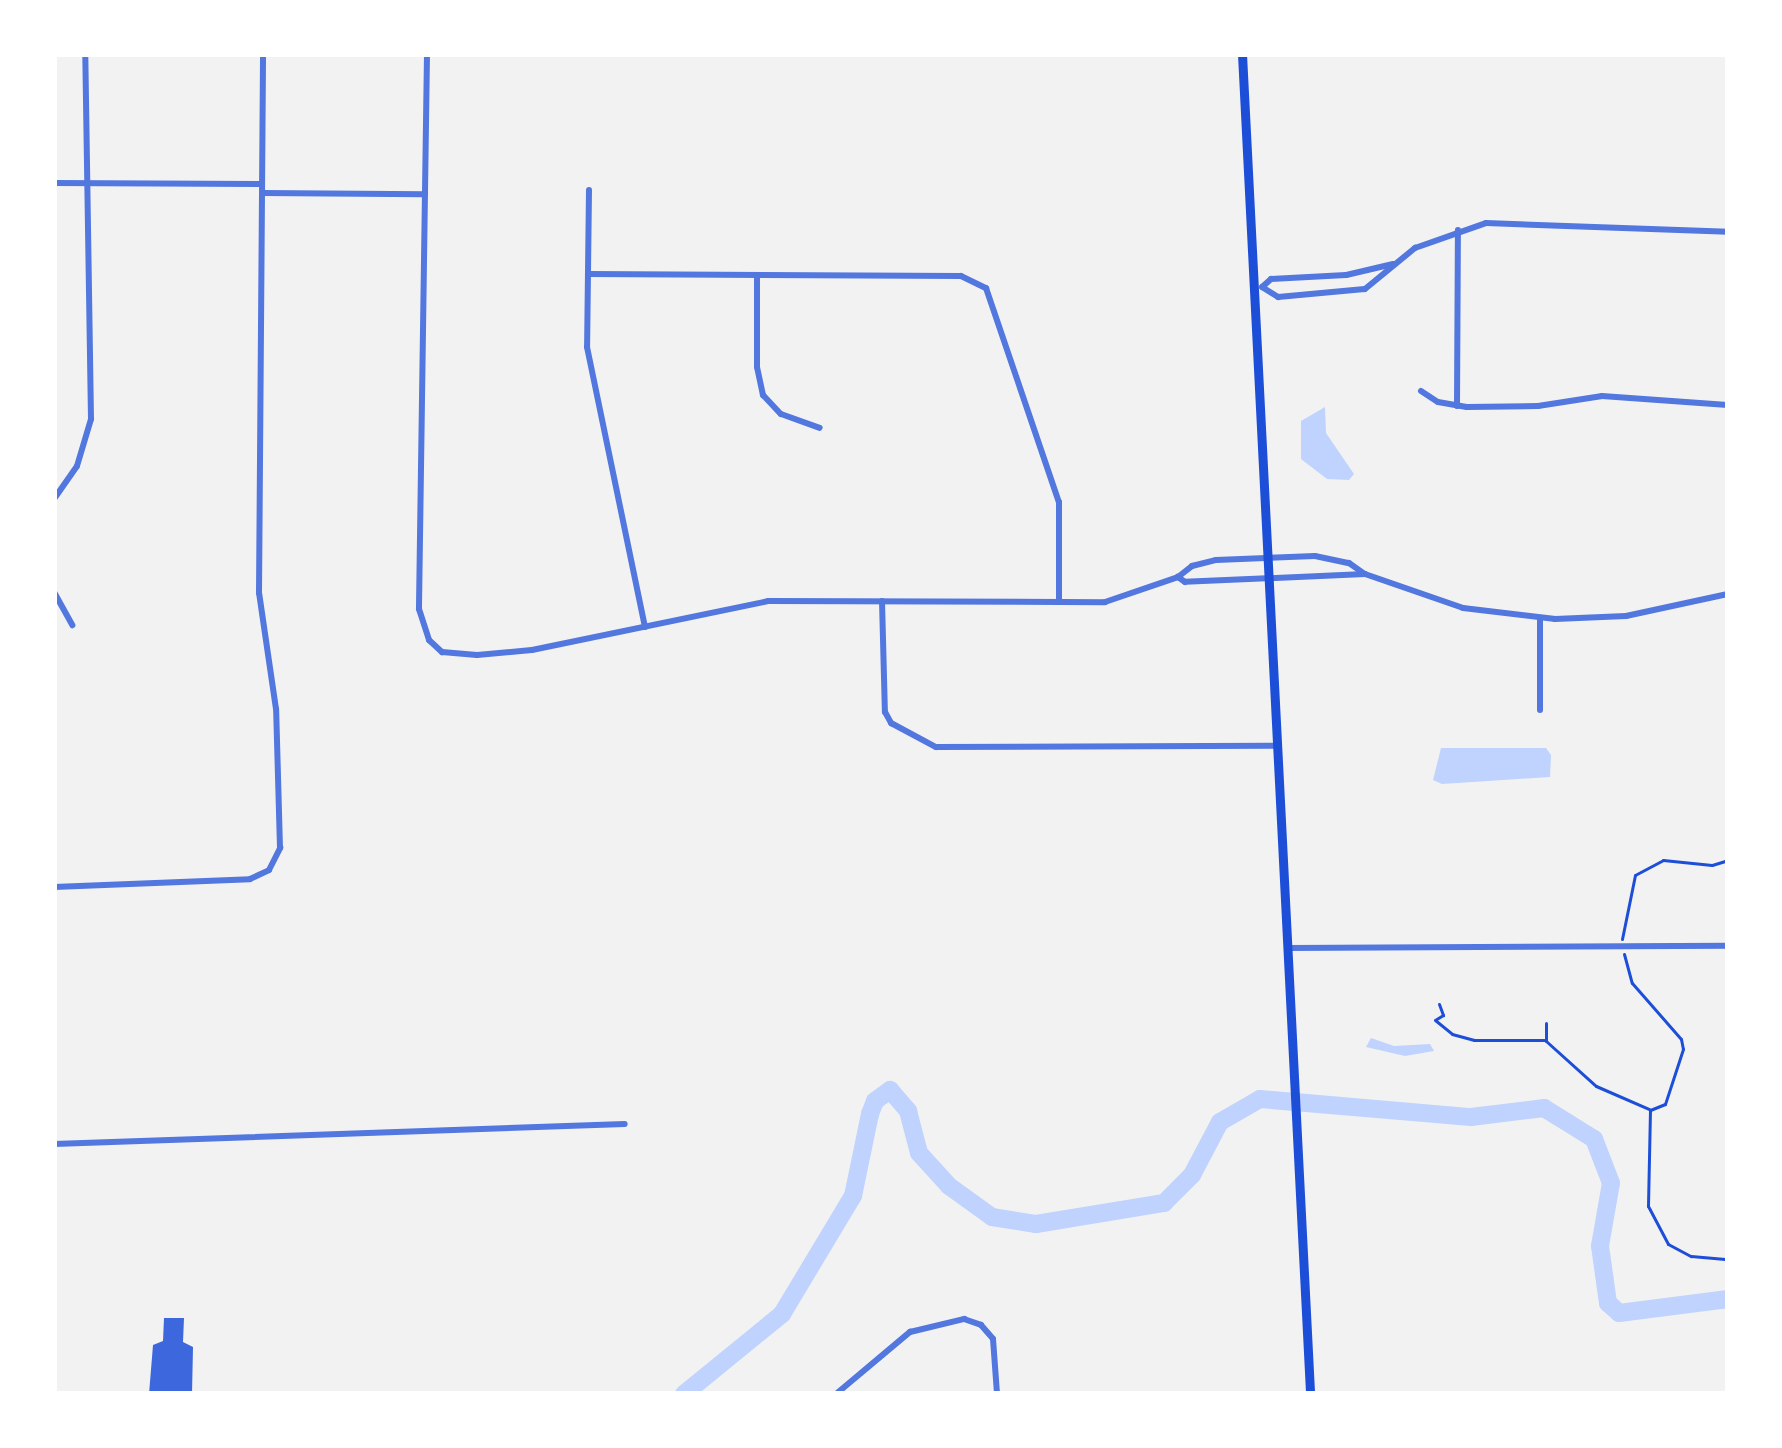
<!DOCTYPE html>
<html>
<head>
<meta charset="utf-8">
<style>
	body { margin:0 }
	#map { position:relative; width:1782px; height:1448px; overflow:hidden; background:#f2f2f2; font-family:Spectral,serif }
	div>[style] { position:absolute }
	.water>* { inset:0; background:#bfd3fe }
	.river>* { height:18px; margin:-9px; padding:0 9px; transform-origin:9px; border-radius:9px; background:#bfd3fe }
	.building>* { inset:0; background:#3d67dc }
	.path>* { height:3px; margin:-1.5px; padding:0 1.5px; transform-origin:1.5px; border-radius:1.5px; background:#1d4ed8 }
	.minor>* { height:6px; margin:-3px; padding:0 3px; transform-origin:3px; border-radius:3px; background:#5277de }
	.primary>* { height:9px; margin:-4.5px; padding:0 4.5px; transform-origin:4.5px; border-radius:4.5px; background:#1d4ed8 }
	span { translate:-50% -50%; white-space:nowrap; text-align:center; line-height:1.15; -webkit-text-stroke:12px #fff; paint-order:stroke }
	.frame { position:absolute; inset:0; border:57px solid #fff; pointer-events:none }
</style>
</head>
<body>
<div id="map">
	<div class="water">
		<i style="clip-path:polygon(1325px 407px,1326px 433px,1354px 474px,1349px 480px,1327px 479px,1301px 459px,1301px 421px)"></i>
		<i style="clip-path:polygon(1441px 748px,1546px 748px,1551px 755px,1550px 777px,1442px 784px,1433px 780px)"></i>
		<i style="clip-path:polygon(1371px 1038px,1394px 1046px,1430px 1044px,1434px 1051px,1405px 1056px,1366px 1047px)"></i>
	</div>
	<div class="river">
		<i style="left:684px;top:1394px;width:127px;rotate:-39.2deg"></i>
		<i style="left:782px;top:1314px;width:138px;rotate:-59deg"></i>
		<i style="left:853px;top:1196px;width:84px;rotate:-78.3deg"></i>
		<i style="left:870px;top:1114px;width:14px;rotate:-69deg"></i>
		<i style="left:875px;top:1101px;width:19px;rotate:-36deg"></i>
		<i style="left:890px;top:1090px;width:28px;rotate:49deg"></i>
		<i style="left:908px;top:1111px;width:43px;rotate:75.3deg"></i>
		<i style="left:919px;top:1153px;width:45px;rotate:47.7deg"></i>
		<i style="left:949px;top:1186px;width:53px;rotate:35.8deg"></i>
		<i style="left:992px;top:1217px;width:45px;rotate:9deg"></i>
		<i style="left:1036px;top:1224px;width:130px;rotate:-9.3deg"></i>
		<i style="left:1164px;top:1203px;width:40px;rotate:-45deg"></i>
		<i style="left:1192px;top:1175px;width:60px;rotate:-62.2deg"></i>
		<i style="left:1220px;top:1122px;width:46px;rotate:-29.9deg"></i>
		<i style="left:1260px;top:1099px;width:212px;rotate:4.9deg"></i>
		<i style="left:1471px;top:1117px;width:74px;rotate:-7deg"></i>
		<i style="left:1544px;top:1108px;width:59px;rotate:31.8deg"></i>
		<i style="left:1594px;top:1139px;width:47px;rotate:68.9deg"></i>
		<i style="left:1611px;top:1183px;width:64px;rotate:99.9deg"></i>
		<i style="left:1600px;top:1246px;width:58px;rotate:82deg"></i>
		<i style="left:1608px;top:1303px;width:15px;rotate:42deg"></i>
		<i style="left:1619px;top:1313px;width:110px;rotate:-7.3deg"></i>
	</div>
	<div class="building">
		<i style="clip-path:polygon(164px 1318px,184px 1318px,183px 1342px,193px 1347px,192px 1394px,149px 1394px,153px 1345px,163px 1341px)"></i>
	</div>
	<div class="path">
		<i style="left:1622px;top:939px;width:65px;rotate:-78.5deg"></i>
		<i style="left:1635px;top:875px;width:32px;rotate:-28deg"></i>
		<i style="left:1663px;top:860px;width:49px;rotate:5.8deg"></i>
		<i style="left:1712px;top:865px;width:17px;rotate:-17deg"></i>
		<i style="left:1624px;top:954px;width:30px;rotate:75deg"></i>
		<i style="left:1632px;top:983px;width:74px;rotate:48.8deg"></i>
		<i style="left:1681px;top:1039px;width:10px;rotate:79deg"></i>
		<i style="left:1683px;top:1049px;width:58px;rotate:108.1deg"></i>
		<i style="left:1665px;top:1104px;width:16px;rotate:158deg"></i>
		<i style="left:1650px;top:1110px;width:96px;rotate:91.2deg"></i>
		<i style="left:1648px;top:1206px;width:43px;rotate:62.2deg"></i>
		<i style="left:1668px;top:1244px;width:26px;rotate:28deg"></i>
		<i style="left:1691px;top:1256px;width:37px;rotate:5deg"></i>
		<i style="left:1439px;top:1004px;width:12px;rotate:70deg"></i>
		<i style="left:1443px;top:1015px;width:9px;rotate:148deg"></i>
		<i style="left:1435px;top:1020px;width:22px;rotate:39deg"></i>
		<i style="left:1452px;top:1034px;width:23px;rotate:15deg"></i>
		<i style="left:1474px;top:1040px;width:70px"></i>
		<i style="left:1546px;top:1023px;width:18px;rotate:90deg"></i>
		<i style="left:1546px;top:1041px;width:67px;rotate:42deg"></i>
		<i style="left:1596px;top:1086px;width:58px;rotate:23.5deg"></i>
	</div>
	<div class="minor">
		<i style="left:427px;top:54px;width:555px;rotate:90.83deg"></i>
		<i style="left:419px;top:609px;width:33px;rotate:72deg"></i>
		<i style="left:429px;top:640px;width:18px;rotate:43deg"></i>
		<i style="left:442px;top:652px;width:35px;rotate:5deg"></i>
		<i style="left:477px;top:655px;width:55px;rotate:-5.2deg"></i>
		<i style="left:532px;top:650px;width:241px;rotate:-11.7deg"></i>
		<i style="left:768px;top:601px;width:337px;rotate:0.2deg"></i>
		<i style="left:1105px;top:602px;width:77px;rotate:-18.9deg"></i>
		<i style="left:54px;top:183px;width:208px;rotate:0.3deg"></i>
		<i style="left:589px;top:190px;width:157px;rotate:90.7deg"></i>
		<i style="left:587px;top:347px;width:286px;rotate:78.3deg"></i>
		<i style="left:262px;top:193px;width:163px;rotate:0.4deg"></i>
		<i style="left:1393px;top:264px;width:48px;rotate:166.8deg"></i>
		<i style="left:1346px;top:275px;width:75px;rotate:176.9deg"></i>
		<i style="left:1271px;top:279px;width:12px;rotate:138deg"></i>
		<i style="left:1262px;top:287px;width:19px;rotate:32deg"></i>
		<i style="left:1278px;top:297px;width:87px;rotate:-5.3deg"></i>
		<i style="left:1365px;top:289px;width:65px;rotate:-39.4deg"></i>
		<i style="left:1415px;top:248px;width:75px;rotate:-19.4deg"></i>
		<i style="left:1486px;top:223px;width:242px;rotate:2.1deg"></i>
		<i style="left:588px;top:274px;width:373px;rotate:0.3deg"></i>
		<i style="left:961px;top:276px;width:28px;rotate:26deg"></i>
		<i style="left:986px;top:288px;width:226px;rotate:71.2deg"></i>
		<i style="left:1059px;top:502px;width:100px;rotate:90deg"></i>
		<i style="left:757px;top:275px;width:92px;rotate:90deg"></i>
		<i style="left:757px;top:367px;width:29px;rotate:78deg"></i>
		<i style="left:763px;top:395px;width:26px;rotate:47deg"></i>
		<i style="left:781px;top:414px;width:41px;rotate:19.7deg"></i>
		<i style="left:1421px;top:391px;width:20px;rotate:33deg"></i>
		<i style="left:1438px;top:402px;width:29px;rotate:10deg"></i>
		<i style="left:1467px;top:407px;width:71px;rotate:-0.8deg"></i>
		<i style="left:1538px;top:406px;width:65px;rotate:-8.9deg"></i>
		<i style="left:1602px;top:396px;width:126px;rotate:4.1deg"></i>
		<i style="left:1457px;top:406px;width:176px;rotate:-89.7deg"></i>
		<i style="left:54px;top:499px;width:40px;rotate:-55.1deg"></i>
		<i style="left:77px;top:466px;width:49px;rotate:-73.4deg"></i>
		<i style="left:91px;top:419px;width:365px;rotate:-90.9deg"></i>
		<i style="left:1315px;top:556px;width:35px;rotate:12deg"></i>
		<i style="left:1349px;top:563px;width:19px;rotate:35deg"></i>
		<i style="left:1365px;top:574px;width:180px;rotate:177.5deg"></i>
		<i style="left:1185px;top:582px;width:9px;rotate:-144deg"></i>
		<i style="left:1178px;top:577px;width:18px;rotate:-38deg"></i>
		<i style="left:1192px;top:566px;width:25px;rotate:-14deg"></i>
		<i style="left:1216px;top:560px;width:99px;rotate:-2.3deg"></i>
		<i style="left:1365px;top:574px;width:104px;rotate:19.1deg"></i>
		<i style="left:1463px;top:608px;width:93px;rotate:6.8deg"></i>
		<i style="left:1555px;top:619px;width:71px;rotate:-2.4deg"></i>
		<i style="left:1626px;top:616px;width:104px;rotate:-12.2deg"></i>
		<i style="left:54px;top:592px;width:38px;rotate:61deg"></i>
		<i style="left:882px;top:601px;width:111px;rotate:88.5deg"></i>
		<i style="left:885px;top:712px;width:13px;rotate:61deg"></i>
		<i style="left:891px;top:723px;width:51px;rotate:28.1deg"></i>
		<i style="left:936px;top:747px;width:338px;rotate:-0.2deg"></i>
		<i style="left:1540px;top:618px;width:92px;rotate:90deg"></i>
		<i style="left:54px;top:887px;width:196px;rotate:-2.3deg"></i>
		<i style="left:250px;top:879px;width:21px;rotate:-25deg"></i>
		<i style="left:269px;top:870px;width:25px;rotate:-63deg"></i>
		<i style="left:280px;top:848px;width:139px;rotate:-91.6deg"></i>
		<i style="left:276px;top:709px;width:117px;rotate:-98.3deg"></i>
		<i style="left:259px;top:593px;width:539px;rotate:-89.57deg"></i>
		<i style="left:1288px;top:948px;width:440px;rotate:-0.3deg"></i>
		<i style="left:54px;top:1144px;width:571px;rotate:-2.01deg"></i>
		<i style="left:836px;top:1394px;width:97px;rotate:-40deg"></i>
		<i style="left:910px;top:1332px;width:56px;rotate:-13.5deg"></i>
		<i style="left:964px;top:1319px;width:18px;rotate:19deg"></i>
		<i style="left:981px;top:1325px;width:18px;rotate:49deg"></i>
		<i style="left:993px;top:1339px;width:55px;rotate:85.8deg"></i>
	</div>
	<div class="primary">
		<i style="left:1242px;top:54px;width:1342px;rotate:87.09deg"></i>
	</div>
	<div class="frame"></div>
</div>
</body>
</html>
